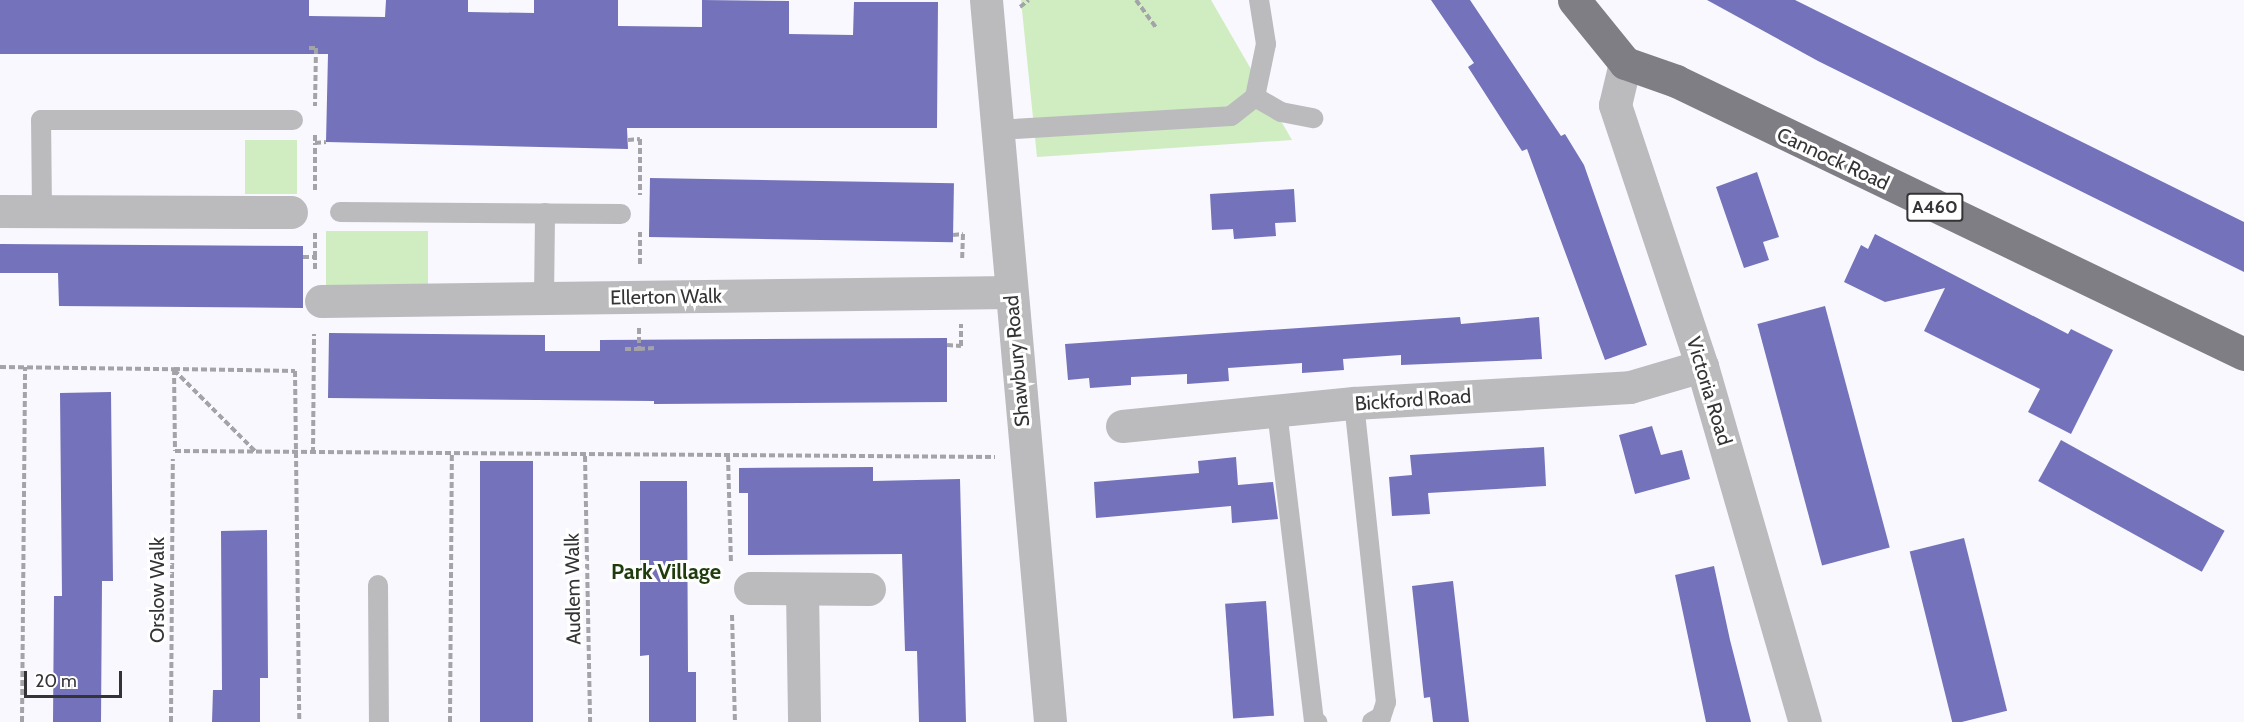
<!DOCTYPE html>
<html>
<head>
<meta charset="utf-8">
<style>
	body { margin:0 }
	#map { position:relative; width:2244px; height:722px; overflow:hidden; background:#f8f8fe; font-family:Cabin,sans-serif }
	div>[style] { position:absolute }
	.green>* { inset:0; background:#cfedc0; transform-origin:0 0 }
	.building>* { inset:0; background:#7372bb; transform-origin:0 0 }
	.path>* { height:4px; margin-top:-2px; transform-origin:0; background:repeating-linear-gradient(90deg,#a3a3a8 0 6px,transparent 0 9px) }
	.service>* { height:20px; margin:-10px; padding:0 10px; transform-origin:10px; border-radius:10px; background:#bbbbbe }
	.minor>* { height:33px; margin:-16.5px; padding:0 16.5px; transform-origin:16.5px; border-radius:16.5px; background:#bbbbbe }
	.tertiary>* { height:33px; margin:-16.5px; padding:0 16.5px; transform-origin:16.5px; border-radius:16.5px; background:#bbbbbe }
	.trunk>* { height:33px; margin:-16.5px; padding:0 16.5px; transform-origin:16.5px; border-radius:16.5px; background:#7e7e84 }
	span { translate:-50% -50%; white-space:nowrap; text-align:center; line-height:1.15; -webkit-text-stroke:6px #fff; paint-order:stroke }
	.shield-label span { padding:2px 4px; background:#fff; border:2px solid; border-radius:4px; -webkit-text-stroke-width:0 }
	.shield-label { font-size:18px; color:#343437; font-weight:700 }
	.street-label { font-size:20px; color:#343437 }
	.quarter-label { font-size:22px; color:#1f3c0d; font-weight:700 }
	.scale { position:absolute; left:24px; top:671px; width:98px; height:27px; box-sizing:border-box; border:3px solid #343437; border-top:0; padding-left:8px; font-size:18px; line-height:21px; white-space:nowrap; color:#343437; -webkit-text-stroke:4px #fff; paint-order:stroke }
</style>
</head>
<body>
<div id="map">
	<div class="green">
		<i style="clip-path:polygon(1021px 0,1211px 0,1292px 140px,1037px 157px)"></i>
		<i style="left:297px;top:140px;width:54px;height:52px;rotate:90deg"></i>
		<i style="left:326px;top:231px;width:102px;height:54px"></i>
	</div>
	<div class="building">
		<i style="clip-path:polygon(0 0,309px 0,309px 16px,385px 17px,386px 0,468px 0,468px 12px,534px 13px,534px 0,618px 0,618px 26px,702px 27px,702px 0,789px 1px,789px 34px,853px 35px,854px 2px,938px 2px,937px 128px,627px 128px,628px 149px,326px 142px,328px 54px,0 54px)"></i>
		<i style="clip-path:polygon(1431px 0,1470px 0,1561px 136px,1565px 134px,1584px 165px,1647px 345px,1605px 360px,1527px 149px,1522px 151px,1468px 67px,1474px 63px)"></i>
		<i style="clip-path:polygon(1707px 0,1795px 0,2244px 222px,2244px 272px,1818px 61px)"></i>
		<i style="clip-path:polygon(1757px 172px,1779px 237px,1763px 242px,1769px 260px,1744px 268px,1716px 187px)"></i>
		<i style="left:650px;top:178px;width:304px;height:59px;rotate:1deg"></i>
		<i style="clip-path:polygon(1294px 189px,1296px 222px,1275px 223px,1276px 236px,1234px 239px,1233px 229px,1212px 230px,1210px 194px)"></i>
		<i style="clip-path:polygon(1875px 234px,2068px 334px,2071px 329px,2113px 350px,2071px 434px,2028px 412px,2040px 389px,1924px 331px,1945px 288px,1885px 302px,1844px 282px,1861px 245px,1868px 249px)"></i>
		<i style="clip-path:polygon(0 244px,303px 246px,303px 308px,59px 306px,58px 273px,0 273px)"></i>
		<i style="left:1825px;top:306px;width:250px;height:70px;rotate:75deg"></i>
		<i style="clip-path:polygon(1460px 317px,1461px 324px,1539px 317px,1542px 359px,1401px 365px,1401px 355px,1343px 359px,1344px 370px,1302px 373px,1302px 363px,1228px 368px,1229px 381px,1187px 384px,1187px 374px,1131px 377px,1131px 385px,1090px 388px,1089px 378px,1068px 380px,1065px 344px)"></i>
		<i style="clip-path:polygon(329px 333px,545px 335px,545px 351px,600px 351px,600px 340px,947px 338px,947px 402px,654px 404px,654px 401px,328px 398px)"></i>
		<i style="clip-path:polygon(111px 392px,113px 581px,102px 581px,101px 722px,53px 722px,54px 596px,62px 596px,60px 393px)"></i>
		<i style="clip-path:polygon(1652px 426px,1661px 455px,1682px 450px,1690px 479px,1635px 494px,1619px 435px)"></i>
		<i style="left:2061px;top:440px;width:187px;height:47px;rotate:29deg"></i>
		<i style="clip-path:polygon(1544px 447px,1546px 486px,1428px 493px,1430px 514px,1392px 516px,1389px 477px,1412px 475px,1410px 455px)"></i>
		<i style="clip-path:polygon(1236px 457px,1238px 485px,1273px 482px,1278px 519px,1232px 523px,1231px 506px,1096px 518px,1094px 482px,1199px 473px,1198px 461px)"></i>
		<i style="left:480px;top:461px;width:53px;height:261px"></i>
		<i style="clip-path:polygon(873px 467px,873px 481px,960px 479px,966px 722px,919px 722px,917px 651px,905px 651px,902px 554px,748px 555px,748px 493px,739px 493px,739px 468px)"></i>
		<i style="clip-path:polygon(640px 481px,687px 481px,688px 672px,696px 672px,696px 722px,649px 722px,649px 655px,640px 656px)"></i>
		<i style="clip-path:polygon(267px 530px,268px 678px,260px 678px,260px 722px,212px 722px,213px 690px,222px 690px,221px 531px)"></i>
		<i style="left:1964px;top:538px;width:178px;height:56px;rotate:76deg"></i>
		<i style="clip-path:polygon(1714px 566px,1730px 640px,1751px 722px,1706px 722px,1675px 575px)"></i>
		<i style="clip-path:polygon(1453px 581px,1469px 722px,1433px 722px,1430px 697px,1424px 698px,1412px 586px)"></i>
		<i style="left:1266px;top:601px;width:115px;height:41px;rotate:86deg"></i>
	</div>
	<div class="path">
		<i style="left:1136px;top:0;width:34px;rotate:54deg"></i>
		<i style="left:1020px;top:7px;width:11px;rotate:-38deg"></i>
		<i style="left:309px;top:48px;width:7px"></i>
		<i style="left:316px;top:48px;width:58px;rotate:91deg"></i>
		<i style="left:315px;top:135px;width:8px;rotate:90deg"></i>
		<i style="left:315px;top:143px;width:11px;rotate:-5deg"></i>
		<i style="left:628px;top:140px;width:12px;rotate:-5deg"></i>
		<i style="left:640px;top:139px;width:56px;rotate:90deg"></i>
		<i style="left:315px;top:190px;width:47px;rotate:-90deg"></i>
		<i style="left:953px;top:235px;width:10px;rotate:-6deg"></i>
		<i style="left:963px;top:234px;width:26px;rotate:92deg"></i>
		<i style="left:303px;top:257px;width:12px"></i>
		<i style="left:315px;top:257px;width:24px;rotate:-90deg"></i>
		<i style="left:640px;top:264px;width:32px;rotate:-90deg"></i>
		<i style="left:315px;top:269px;width:12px;rotate:-90deg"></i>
		<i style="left:639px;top:328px;width:21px;rotate:90deg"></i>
		<i style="left:639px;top:349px;width:15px;rotate:-4deg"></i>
		<i style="left:947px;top:345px;width:14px;rotate:4deg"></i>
		<i style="left:961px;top:346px;width:22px;rotate:-90deg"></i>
		<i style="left:625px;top:349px;width:14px"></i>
		<i style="left:0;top:367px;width:174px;rotate:0.7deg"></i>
		<i style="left:174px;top:369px;width:82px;rotate:89.3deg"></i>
		<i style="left:175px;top:451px;width:820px;rotate:0.42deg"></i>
		<i style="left:174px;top:369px;width:121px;rotate:0.9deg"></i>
		<i style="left:295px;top:371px;width:351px;rotate:89.3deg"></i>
		<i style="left:174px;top:370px;width:116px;rotate:45deg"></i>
		<i style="left:313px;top:453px;width:119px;rotate:-89.5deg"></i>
		<i style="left:585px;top:456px;width:266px;rotate:88.9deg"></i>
		<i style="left:728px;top:456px;width:106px;rotate:88.4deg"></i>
		<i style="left:732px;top:615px;width:107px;rotate:88.4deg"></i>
		<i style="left:22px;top:722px;width:355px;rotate:-89.5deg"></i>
		<i style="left:171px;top:722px;width:263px;rotate:-89.6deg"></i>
		<i style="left:450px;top:722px;width:267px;rotate:-89.6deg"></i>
	</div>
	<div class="service">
		<i style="left:1255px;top:97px;width:30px;rotate:30deg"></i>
		<i style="left:1281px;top:112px;width:33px;rotate:11deg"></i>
		<i style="left:997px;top:130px;width:234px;rotate:-3.4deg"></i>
		<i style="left:1231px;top:116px;width:31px;rotate:-38deg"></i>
		<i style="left:1255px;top:97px;width:54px;rotate:-78.3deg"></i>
		<i style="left:1266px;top:44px;width:45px;rotate:-99deg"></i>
		<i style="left:42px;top:211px;width:91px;rotate:-90.6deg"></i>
		<i style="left:41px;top:120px;width:252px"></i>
		<i style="left:340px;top:212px;width:281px;rotate:0.4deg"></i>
		<i style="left:544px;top:298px;width:85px;rotate:-89.3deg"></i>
		<i style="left:1354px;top:403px;width:301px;rotate:83.9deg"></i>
		<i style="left:1386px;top:702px;width:16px;rotate:108deg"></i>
		<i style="left:1381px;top:717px;width:10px;rotate:151deg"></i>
		<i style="left:1277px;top:411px;width:311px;rotate:83.2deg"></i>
		<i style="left:1314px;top:720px;width:4px;rotate:34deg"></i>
		<i style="left:378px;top:585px;width:137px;rotate:89.6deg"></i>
	</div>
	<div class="minor">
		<i style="left:986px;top:0;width:725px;rotate:84.93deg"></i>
		<i style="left:0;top:211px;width:291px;rotate:0.2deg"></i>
		<i style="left:321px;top:301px;width:689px;rotate:-0.75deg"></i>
		<i style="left:1122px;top:426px;width:233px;rotate:-5.7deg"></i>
		<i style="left:1354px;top:403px;width:276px;rotate:-3.3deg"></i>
		<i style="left:1630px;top:387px;width:75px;rotate:-16.3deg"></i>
		<i style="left:750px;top:588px;width:119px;rotate:0.5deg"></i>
		<i style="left:802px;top:590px;width:132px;rotate:89.1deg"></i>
	</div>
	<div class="tertiary">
		<i style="left:1625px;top:63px;width:43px;rotate:103.4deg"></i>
		<i style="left:1615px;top:105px;width:275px;rotate:71.6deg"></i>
		<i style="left:1702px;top:366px;width:371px;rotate:73.9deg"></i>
	</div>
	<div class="trunk">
		<i style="left:1574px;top:0;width:81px;rotate:51deg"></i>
		<i style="left:1625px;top:63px;width:54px;rotate:19.4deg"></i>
		<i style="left:1676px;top:81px;width:630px;rotate:25.67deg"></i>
	</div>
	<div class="shield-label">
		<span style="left:1935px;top:207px">A460</span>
	</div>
	<div class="street-label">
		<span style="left:1833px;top:159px;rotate:25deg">Cannock Road</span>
		<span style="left:666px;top:297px;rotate:-1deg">Ellerton Walk</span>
		<span style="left:1017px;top:361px;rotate:-95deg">Shawbury Road</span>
		<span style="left:1709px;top:391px;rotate:73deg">Victoria Road</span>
		<span style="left:1413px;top:400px;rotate:-4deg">Bickford Road</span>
		<span style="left:573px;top:589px;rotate:-91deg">Audlem Walk</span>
		<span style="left:157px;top:590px;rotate:-90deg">Orslow Walk</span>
	</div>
	<div class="quarter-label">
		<span style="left:666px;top:572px">Park Village</span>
	</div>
	<div class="scale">20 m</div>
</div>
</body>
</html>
